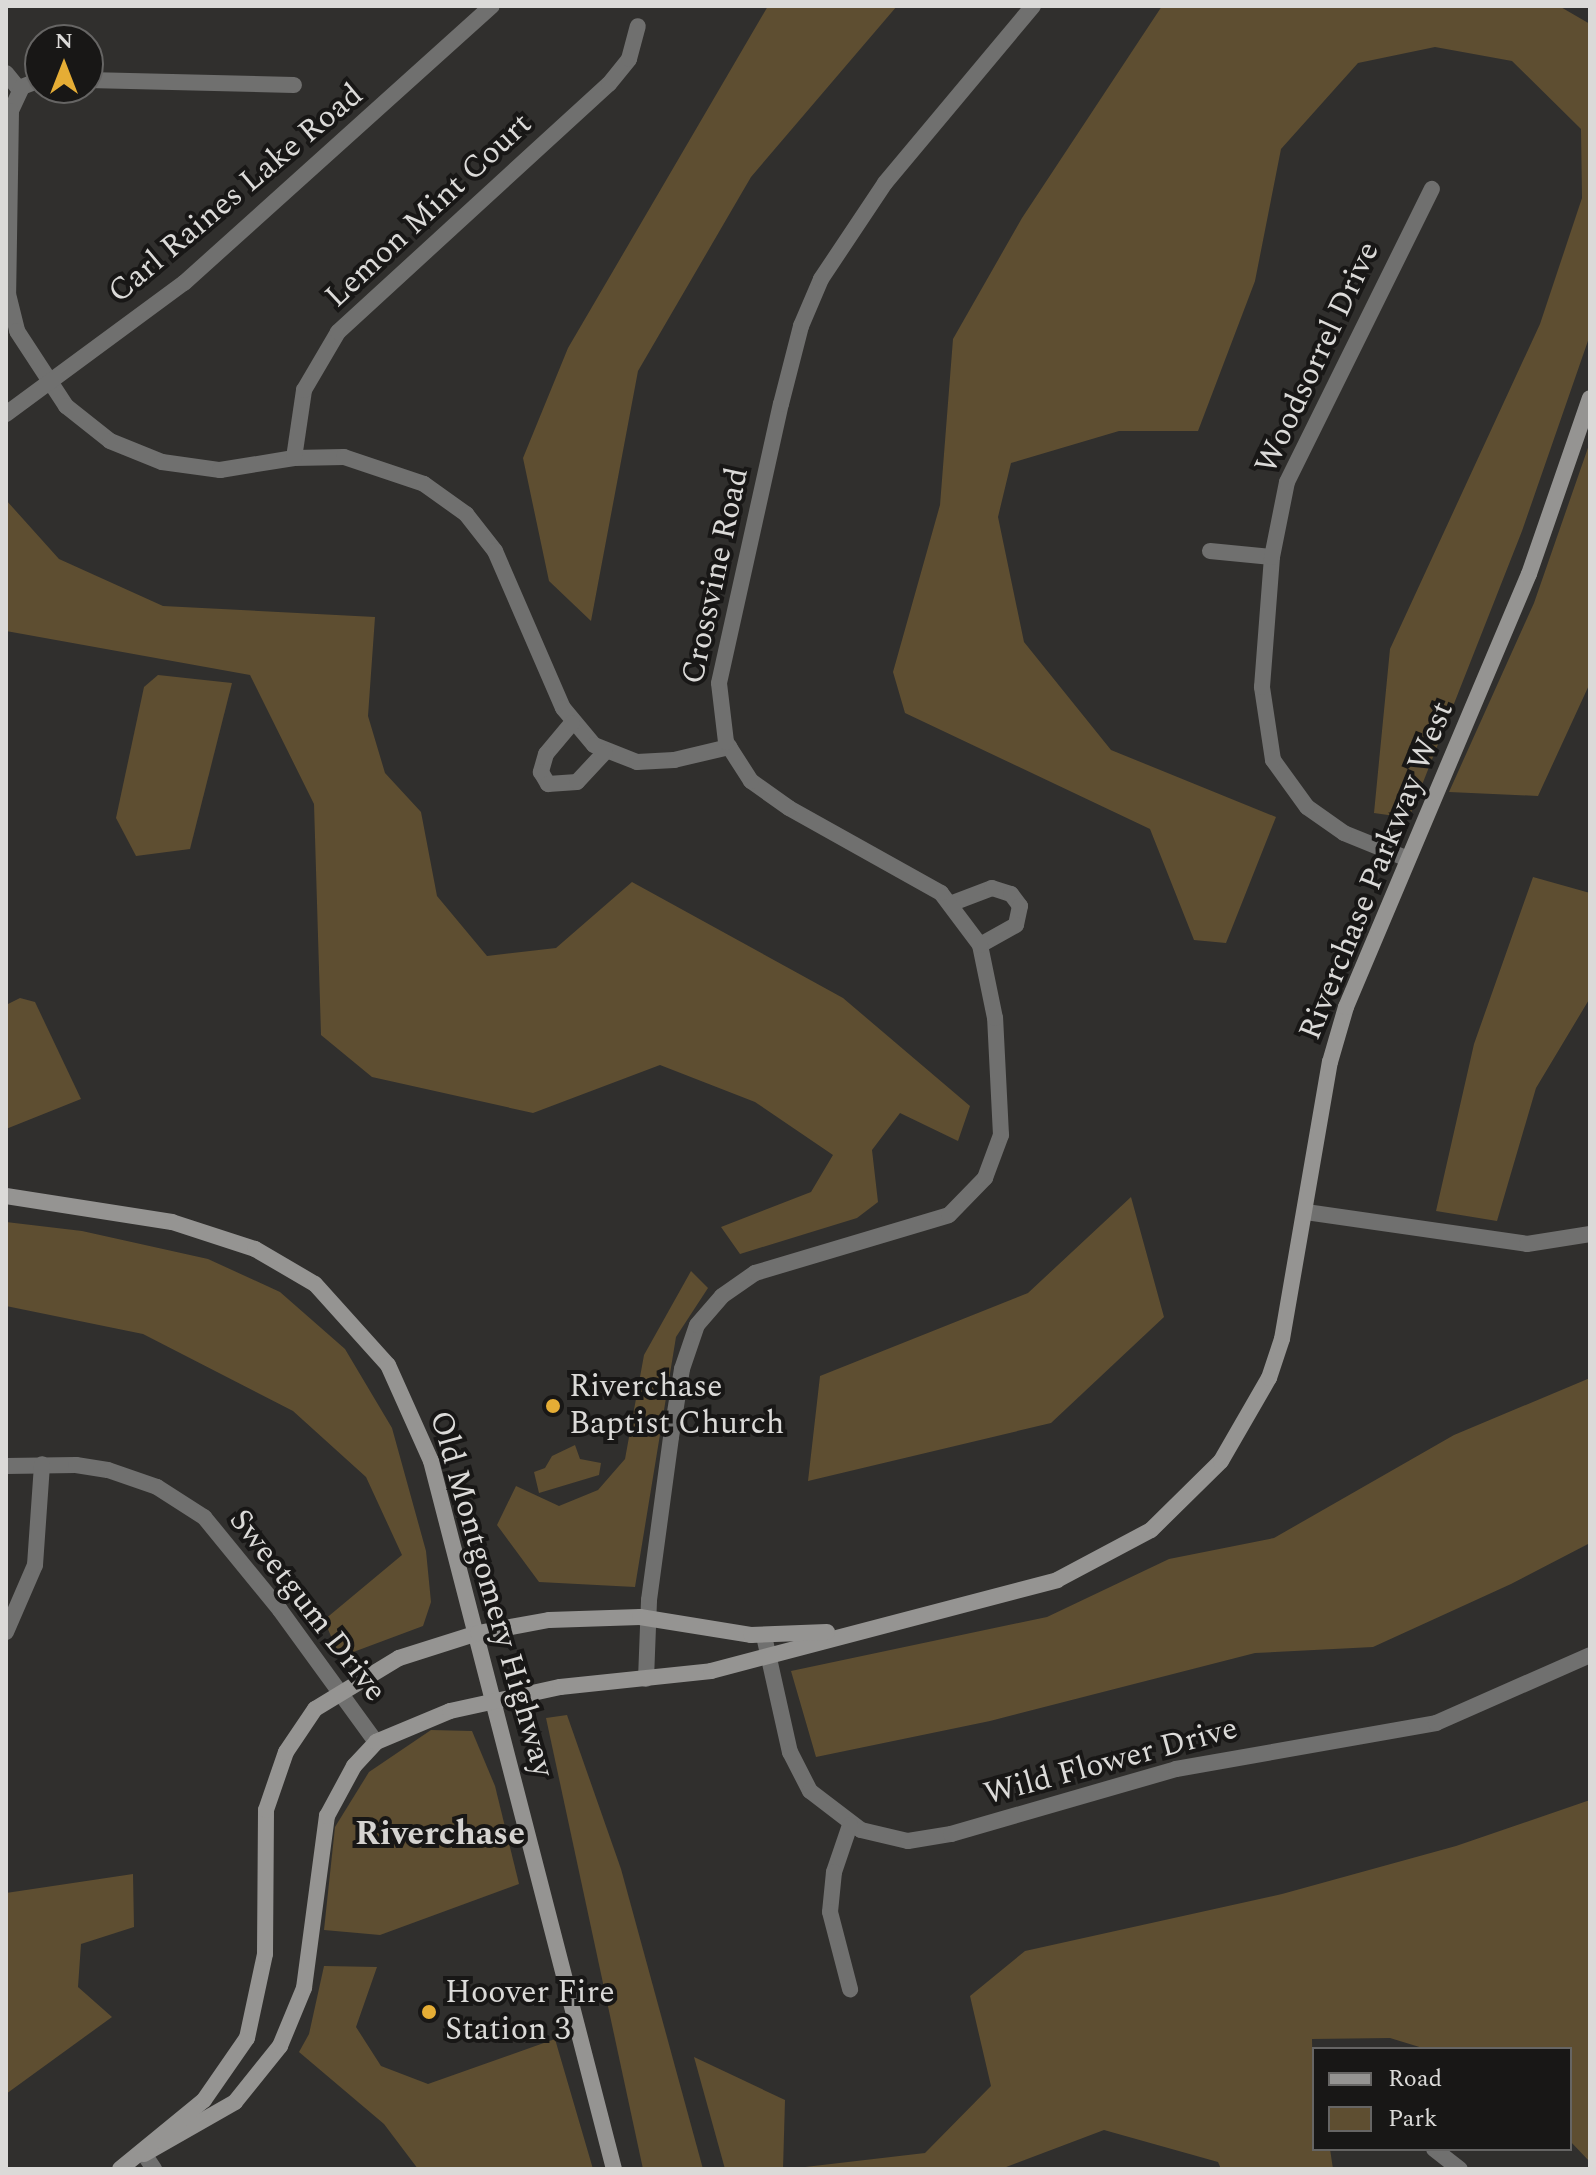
<!DOCTYPE html>
<html>
<head>
<meta charset="utf-8">
<style>
	body { margin:0 }
	#map { position:relative; width:1596px; height:2175px; overflow:hidden; background:#302f2d; font-family:Spectral,serif }
	div>[style] { position:absolute }
	.green>* { inset:0; background:#5e4e31 }
	.street>* { height:16px; margin:-8px; padding:0 8px; transform-origin:8px; border-radius:8px; background:#70706f }
	.secondary>* { height:16px; margin:-8px; padding:0 8px; transform-origin:8px; border-radius:8px; background:#959492 }
	.dots>* { width:22px; height:22px; translate:-50% -50%; box-sizing:border-box; border:4px solid #181716; border-radius:50% }
	span { translate:-50% -50%; white-space:nowrap; text-align:center; line-height:1.15; -webkit-text-stroke:8px #181716; paint-order:stroke }
	.street-label { font-size:32px; color:#dbdad8 }
	.poi-label { font-size:32px; color:#dbdad8 }
	.left { translate:0 -50%; text-align:left }
	.neighbourhood-label { font-size:34px; color:#d5d3d0; font-weight:700 }
	.frame { position:absolute; inset:0; border:8px solid #dbdad8; pointer-events:none }
	.legend { position:absolute; left:1312px; top:2047px; width:260px; height:104px; box-sizing:border-box; background:#181716; border:2px solid #666564; margin:0; padding:10px 14px; list-style:none; font-size:24px; color:#dbdad8 }
	.legend li { display:flex; align-items:center; gap:16px; height:40px }
	.legend b { width:40px; border:2px solid #666564 }
	.north { position:absolute; left:24px; top:24px; width:80px; height:80px; box-sizing:border-box; background:#181716; border:2px solid #666564; border-radius:50%; rotate:0deg; font-size:22px; font-weight:700; line-height:32px; text-align:center; color:#dbdad8 }
	.north::after { content:''; display:block; margin:auto; width:28px; height:36px; background:#e5ad35; clip-path:polygon(50% 0,100% 100%,50% 72%,0 100%) }
</style>
</head>
<body>
<div id="map">
	<div class="green">
		<i style="clip-path:polygon(768px 6px,897px 6px,751px 177px,638px 371px,591px 621px,549px 581px,523px 458px,568px 348px)"></i>
		<i style="clip-path:polygon(1162px 6px,1559px 6px,1590px 24px,1590px 335px,1522px 531px,1409px 818px,1374px 813px,1390px 649px,1540px 324px,1582px 198px,1581px 129px,1512px 61px,1435px 47px,1358px 63px,1281px 149px,1255px 281px,1198px 431px,1119px 431px,1011px 463px,998px 517px,1024px 642px,1111px 750px,1276px 817px,1226px 943px,1194px 940px,1150px 829px,905px 713px,893px 672px,940px 505px,953px 339px,1022px 218px)"></i>
		<i style="clip-path:polygon(1590px 442px,1590px 683px,1538px 796px,1449px 792px,1534px 603px)"></i>
		<i style="clip-path:polygon(6px 500px,59px 559px,163px 606px,375px 617px,368px 716px,385px 773px,421px 812px,437px 896px,487px 956px,556px 948px,632px 882px,843px 998px,970px 1106px,958px 1141px,900px 1113px,872px 1150px,878px 1202px,857px 1218px,740px 1254px,721px 1227px,811px 1192px,833px 1155px,755px 1102px,660px 1065px,533px 1113px,372px 1077px,321px 1035px,314px 804px,250px 675px,6px 631px)"></i>
		<i style="clip-path:polygon(158px 675px,232px 683px,190px 849px,136px 856px,116px 818px,144px 687px)"></i>
		<i style="clip-path:polygon(1533px 877px,1590px 893px,1590px 998px,1536px 1088px,1497px 1221px,1436px 1211px,1474px 1044px)"></i>
		<i style="clip-path:polygon(20px 998px,35px 1002px,81px 1099px,6px 1129px,6px 1005px)"></i>
		<i style="clip-path:polygon(1131px 1197px,1164px 1317px,1051px 1423px,808px 1481px,820px 1376px,1028px 1293px)"></i>
		<i style="clip-path:polygon(6px 1222px,82px 1231px,208px 1259px,280px 1292px,345px 1349px,392px 1428px,426px 1551px,431px 1602px,423px 1626px,340px 1657px,324px 1620px,402px 1555px,366px 1477px,293px 1411px,143px 1334px,6px 1306px)"></i>
		<i style="clip-path:polygon(691px 1271px,708px 1288px,676px 1337px,635px 1587px,539px 1582px,497px 1525px,516px 1486px,559px 1506px,598px 1490px,625px 1459px,644px 1355px)"></i>
		<i style="clip-path:polygon(1590px 1378px,1590px 1543px,1511px 1584px,1373px 1647px,1255px 1653px,990px 1721px,816px 1757px,791px 1671px,1047px 1617px,1169px 1559px,1274px 1538px,1454px 1435px)"></i>
		<i style="clip-path:polygon(575px 1445px,580px 1459px,601px 1463px,599px 1475px,539px 1493px,534px 1472px,545px 1468px,552px 1456px)"></i>
		<i style="clip-path:polygon(567px 1715px,621px 1869px,703px 2169px,643px 2169px,546px 1718px)"></i>
		<i style="clip-path:polygon(431px 1730px,472px 1731px,495px 1786px,519px 1884px,380px 1935px,324px 1930px,335px 1827px,369px 1772px)"></i>
		<i style="clip-path:polygon(1590px 1800px,1590px 2162px,1570px 2141px,1570px 2049px,1426px 2049px,1390px 2038px,1312px 2039px,1314px 2149px,1330px 2149px,1333px 2169px,1221px 2169px,1218px 2162px,1104px 2130px,1001px 2169px,788px 2169px,925px 2153px,991px 2086px,970px 1996px,1025px 1951px,1282px 1894px,1456px 1846px)"></i>
		<i style="clip-path:polygon(133px 1874px,134px 1927px,81px 1944px,78px 1987px,112px 2017px,6px 2094px,6px 1893px)"></i>
		<i style="clip-path:polygon(324px 1966px,377px 1967px,356px 2027px,381px 2066px,428px 2084px,555px 2039px,593px 2169px,418px 2169px,384px 2124px,299px 2052px,309px 2034px)"></i>
		<i style="clip-path:polygon(694px 2057px,785px 2100px,783px 2169px,725px 2169px)"></i>
	</div>
	<div class="street">
		<i style="left:6px;top:73px;width:22px;rotate:51deg"></i>
		<i style="left:40px;top:80px;width:19px;rotate:159deg"></i>
		<i style="left:22px;top:87px;width:26px;rotate:115deg"></i>
		<i style="left:11px;top:111px;width:183px;rotate:90.9deg"></i>
		<i style="left:8px;top:294px;width:38px;rotate:76deg"></i>
		<i style="left:17px;top:331px;width:90px;rotate:56.8deg"></i>
		<i style="left:66px;top:406px;width:56px;rotate:38.5deg"></i>
		<i style="left:110px;top:441px;width:56px;rotate:22deg"></i>
		<i style="left:162px;top:462px;width:59px;rotate:7.9deg"></i>
		<i style="left:220px;top:470px;width:75px;rotate:-9.2deg"></i>
		<i style="left:294px;top:458px;width:50px;rotate:-1.1deg"></i>
		<i style="left:344px;top:457px;width:84px;rotate:18.6deg"></i>
		<i style="left:424px;top:484px;width:52px;rotate:35.5deg"></i>
		<i style="left:466px;top:514px;width:47px;rotate:51.9deg"></i>
		<i style="left:495px;top:551px;width:171px;rotate:66.6deg"></i>
		<i style="left:563px;top:708px;width:48px;rotate:50deg"></i>
		<i style="left:594px;top:745px;width:46px;rotate:21.6deg"></i>
		<i style="left:637px;top:762px;width:37px;rotate:-3deg"></i>
		<i style="left:674px;top:760px;width:57px;rotate:-13.3deg"></i>
		<i style="left:88px;top:80px;width:206px;rotate:1.4deg"></i>
		<i style="left:6px;top:414px;width:221px;rotate:-36.4deg"></i>
		<i style="left:184px;top:283px;width:414px;rotate:-42deg"></i>
		<i style="left:294px;top:458px;width:69px;rotate:-81.6deg"></i>
		<i style="left:304px;top:390px;width:67px;rotate:-59.6deg"></i>
		<i style="left:338px;top:332px;width:367px;rotate:-42.5deg"></i>
		<i style="left:609px;top:84px;width:32px;rotate:-51deg"></i>
		<i style="left:629px;top:59px;width:34px;rotate:-75deg"></i>
		<i style="left:1210px;top:551px;width:62px;rotate:5.5deg"></i>
		<i style="left:572px;top:723px;width:40px;rotate:130deg"></i>
		<i style="left:546px;top:754px;width:19px;rotate:106deg"></i>
		<i style="left:541px;top:772px;width:14px;rotate:60deg"></i>
		<i style="left:548px;top:784px;width:29px;rotate:-4deg"></i>
		<i style="left:577px;top:782px;width:41px;rotate:-47deg"></i>
		<i style="left:1408px;top:859px;width:69px;rotate:-157.9deg"></i>
		<i style="left:1344px;top:833px;width:45px;rotate:-144.9deg"></i>
		<i style="left:1307px;top:807px;width:58px;rotate:-125.9deg"></i>
		<i style="left:1273px;top:760px;width:74px;rotate:-98.6deg"></i>
		<i style="left:1262px;top:687px;width:130px;rotate:-85.6deg"></i>
		<i style="left:1272px;top:557px;width:76px;rotate:-78.7deg"></i>
		<i style="left:1287px;top:482px;width:327px;rotate:-63.7deg"></i>
		<i style="left:950px;top:904px;width:45px;rotate:-20.9deg"></i>
		<i style="left:992px;top:888px;width:20px;rotate:18deg"></i>
		<i style="left:1011px;top:894px;width:15px;rotate:53deg"></i>
		<i style="left:1020px;top:906px;width:19px;rotate:102deg"></i>
		<i style="left:1016px;top:925px;width:41px;rotate:150.9deg"></i>
		<i style="left:1306px;top:1212px;width:223px;rotate:8.2deg"></i>
		<i style="left:1527px;top:1244px;width:64px;rotate:-9deg"></i>
		<i style="left:6px;top:1466px;width:70px;rotate:-0.8deg"></i>
		<i style="left:76px;top:1465px;width:32px;rotate:9deg"></i>
		<i style="left:108px;top:1470px;width:52px;rotate:19.1deg"></i>
		<i style="left:157px;top:1487px;width:56px;rotate:32.6deg"></i>
		<i style="left:204px;top:1517px;width:120px;rotate:50.7deg"></i>
		<i style="left:280px;top:1610px;width:163px;rotate:54deg"></i>
		<i style="left:6px;top:1632px;width:73px;rotate:-66.6deg"></i>
		<i style="left:35px;top:1565px;width:101px;rotate:-86deg"></i>
		<i style="left:764px;top:1636px;width:119px;rotate:77.4deg"></i>
		<i style="left:790px;top:1752px;width:44px;rotate:62.9deg"></i>
		<i style="left:810px;top:1791px;width:64px;rotate:37.4deg"></i>
		<i style="left:861px;top:1830px;width:48px;rotate:13.2deg"></i>
		<i style="left:908px;top:1841px;width:44px;rotate:-9.2deg"></i>
		<i style="left:951px;top:1834px;width:234px;rotate:-16.1deg"></i>
		<i style="left:1176px;top:1769px;width:264px;rotate:-10deg"></i>
		<i style="left:1436px;top:1723px;width:168px;rotate:-23.8deg"></i>
		<i style="left:646px;top:1679px;width:79px;rotate:-87.8deg"></i>
		<i style="left:649px;top:1600px;width:164px;rotate:-82.3deg"></i>
		<i style="left:671px;top:1437px;width:69px;rotate:-80.8deg"></i>
		<i style="left:682px;top:1369px;width:46px;rotate:-71.2deg"></i>
		<i style="left:697px;top:1325px;width:38px;rotate:-49deg"></i>
		<i style="left:722px;top:1296px;width:40px;rotate:-34.9deg"></i>
		<i style="left:755px;top:1273px;width:202px;rotate:-16.6deg"></i>
		<i style="left:949px;top:1215px;width:52px;rotate:-45.8deg"></i>
		<i style="left:985px;top:1178px;width:46px;rotate:-69.6deg"></i>
		<i style="left:1001px;top:1135px;width:117px;rotate:-92.9deg"></i>
		<i style="left:995px;top:1018px;width:75px;rotate:-101.6deg"></i>
		<i style="left:980px;top:945px;width:65px;rotate:-126.9deg"></i>
		<i style="left:941px;top:893px;width:174px;rotate:-150.8deg"></i>
		<i style="left:789px;top:808px;width:47px;rotate:-144.6deg"></i>
		<i style="left:751px;top:781px;width:46px;rotate:-122.7deg"></i>
		<i style="left:726px;top:742px;width:59px;rotate:-96.8deg"></i>
		<i style="left:719px;top:683px;width:286px;rotate:-77.5deg"></i>
		<i style="left:781px;top:404px;width:81px;rotate:-75.6deg"></i>
		<i style="left:801px;top:326px;width:51px;rotate:-66.9deg"></i>
		<i style="left:821px;top:279px;width:115px;rotate:-56.3deg"></i>
		<i style="left:885px;top:183px;width:231px;rotate:-50.1deg"></i>
		<i style="left:850px;top:1825px;width:50px;rotate:108.8deg"></i>
		<i style="left:834px;top:1872px;width:40px;rotate:95.7deg"></i>
		<i style="left:830px;top:1912px;width:80px;rotate:75.4deg"></i>
		<i style="left:1434px;top:2149px;width:33px;rotate:38deg"></i>
		<i style="left:144px;top:2154px;width:18px;rotate:56deg"></i>
	</div>
	<div class="secondary">
		<i style="left:6px;top:1196px;width:168px;rotate:8.9deg"></i>
		<i style="left:172px;top:1222px;width:87px;rotate:18deg"></i>
		<i style="left:255px;top:1249px;width:69px;rotate:30.3deg"></i>
		<i style="left:315px;top:1284px;width:109px;rotate:48deg"></i>
		<i style="left:388px;top:1365px;width:105px;rotate:65.9deg"></i>
		<i style="left:431px;top:1461px;width:731px;rotate:75.51deg"></i>
		<i style="left:144px;top:2154px;width:105px;rotate:-29.7deg"></i>
		<i style="left:235px;top:2102px;width:72px;rotate:-51.2deg"></i>
		<i style="left:280px;top:2046px;width:63px;rotate:-67.5deg"></i>
		<i style="left:304px;top:1988px;width:174px;rotate:-82.4deg"></i>
		<i style="left:327px;top:1816px;width:57px;rotate:-61.6deg"></i>
		<i style="left:354px;top:1766px;width:33px;rotate:-47deg"></i>
		<i style="left:376px;top:1742px;width:80px;rotate:-22.7deg"></i>
		<i style="left:450px;top:1711px;width:113px;rotate:-12.3deg"></i>
		<i style="left:560px;top:1687px;width:152px;rotate:-6deg"></i>
		<i style="left:711px;top:1671px;width:358px;rotate:-14.7deg"></i>
		<i style="left:1057px;top:1580px;width:106px;rotate:-28deg"></i>
		<i style="left:1151px;top:1530px;width:98px;rotate:-44.6deg"></i>
		<i style="left:1221px;top:1461px;width:96px;rotate:-60deg"></i>
		<i style="left:1269px;top:1378px;width:41px;rotate:-71.6deg"></i>
		<i style="left:1282px;top:1339px;width:281px;rotate:-80.2deg"></i>
		<i style="left:1330px;top:1062px;width:57px;rotate:-73.8deg"></i>
		<i style="left:1346px;top:1007px;width:470px;rotate:-67.1deg"></i>
		<i style="left:1529px;top:574px;width:186px;rotate:-70.9deg"></i>
		<i style="left:120px;top:2169px;width:109px;rotate:-39.4deg"></i>
		<i style="left:204px;top:2100px;width:75px;rotate:-55.3deg"></i>
		<i style="left:247px;top:2038px;width:86px;rotate:-77.9deg"></i>
		<i style="left:265px;top:1954px;width:144px;rotate:-89.6deg"></i>
		<i style="left:266px;top:1810px;width:61px;rotate:-71deg"></i>
		<i style="left:286px;top:1752px;width:52px;rotate:-56deg"></i>
		<i style="left:315px;top:1709px;width:98px;rotate:-31.3deg"></i>
		<i style="left:399px;top:1658px;width:83px;rotate:-17.6deg"></i>
		<i style="left:478px;top:1633px;width:72px;rotate:-10.4deg"></i>
		<i style="left:549px;top:1620px;width:91px;rotate:-1.9deg"></i>
		<i style="left:640px;top:1617px;width:112px;rotate:9.2deg"></i>
		<i style="left:751px;top:1635px;width:76px;rotate:-2.3deg"></i>
	</div>
	<div class="dots">
		<i style="left:553px;top:1406px;background:#e5ad35"></i>
		<i style="left:429px;top:2012px;background:#e5ad35"></i>
	</div>
	<div class="street-label">
		<span style="left:236px;top:194px;rotate:-40deg">Carl Raines Lake Road</span>
		<span style="left:429px;top:211px;rotate:-43deg">Lemon Mint Court</span>
		<span style="left:1318px;top:358px;rotate:-65deg">Woodsorrel Drive</span>
		<span style="left:716px;top:576px;rotate:-78deg">Crossvine Road</span>
		<span style="left:1377px;top:871px;rotate:-68deg">Riverchase Parkway West</span>
		<span style="left:491px;top:1594px;rotate:74deg">Old Montgomery Highway</span>
		<span style="left:307px;top:1606px;rotate:52deg">Sweetgum Drive</span>
		<span style="left:1111px;top:1762px;rotate:-15deg">Wild Flower Drive</span>
	</div>
	<div class="poi-label">
		<span class="left" style="left:569px;top:1406px">Riverchase<br>Baptist Church</span>
		<span class="left" style="left:445px;top:2012px">Hoover Fire<br>Station 3</span>
	</div>
	<div class="neighbourhood-label">
		<span style="left:440px;top:1835px">Riverchase</span>
	</div>
	<div class="frame"></div>
	<ul class="legend">
	<li><b style="height:10px;background:#959492"></b>Road</li>
	<li><b style="height:22px;background:#5e4e31"></b>Park</li>
	</ul>
	<div class="north">N</div>
</div>
</body>
</html>
